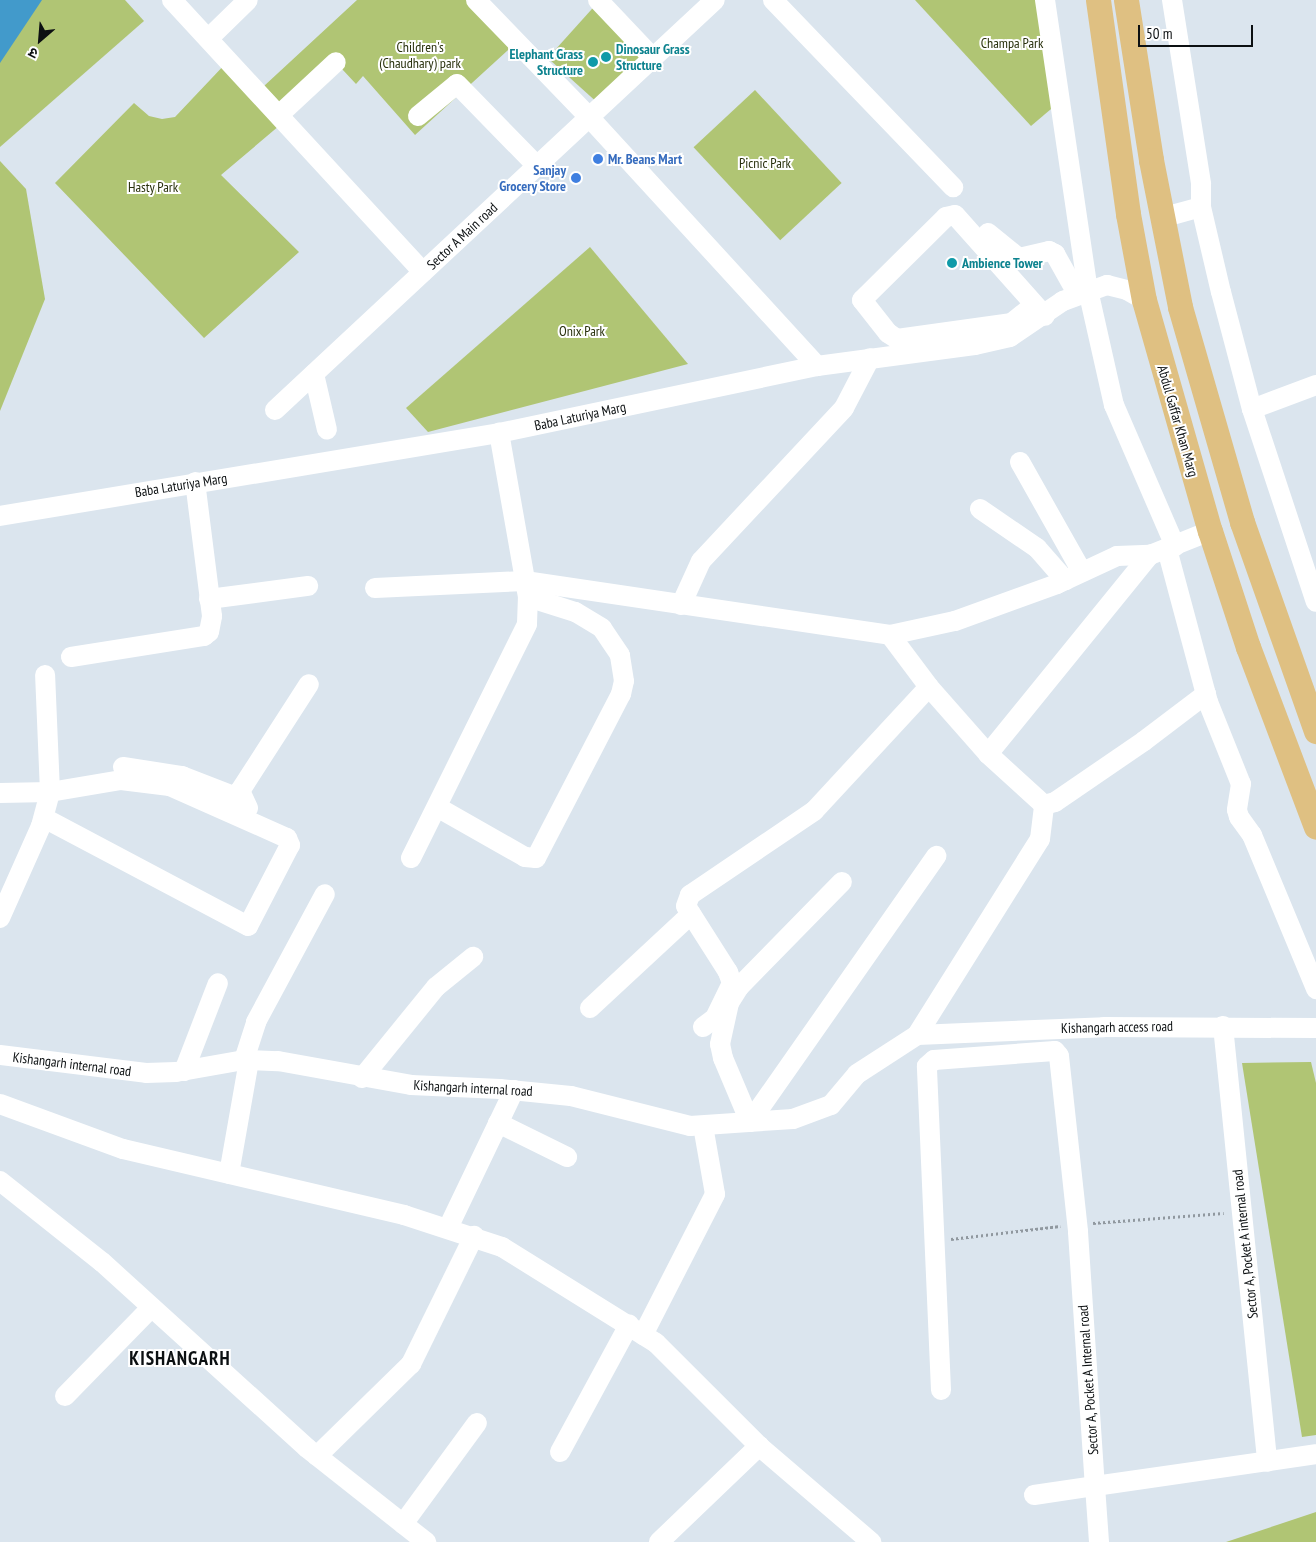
<!DOCTYPE html>
<html>
<head>
<meta charset="utf-8">
<style>
	body { margin:0 }
	#map { position:relative; width:1316px; height:1542px; overflow:hidden; background:#dbe5ee; font-family:"PT Sans Narrow","Noto Sans Devanagari",sans-serif }
	div>[style] { position:absolute }
	.green>* { inset:0; background:#b0c574; transform-origin:0 0 }
	.water>* { inset:0; background:#429acb }
	.path>* { height:2.5px; margin-top:-1.25px; transform-origin:0; background:repeating-linear-gradient(90deg,#90989f 0 2.5px,transparent 0 5px) }
	.minor>* { height:20px; margin:-10px; padding:0 10px; transform-origin:10px; border-radius:10px; background:#fff }
	.major>* { height:25px; margin:-12.5px; padding:0 12.5px; transform-origin:12.5px; border-radius:12.5px; background:#dfc082 }
	.dots>* { width:14px; height:14px; translate:-50% -50%; box-sizing:border-box; border:2px solid #fff; border-radius:50% }
	span { translate:-50% -50%; white-space:nowrap; text-align:center; line-height:1.15; -webkit-text-stroke:4px #fff; paint-order:stroke }
	.park-label { font-size:14px; color:#28300c }
	.culture-label { font-size:14px; color:#0d838f; font-weight:700 }
	.left { translate:0 -50%; text-align:left }
	.right { translate:-100% -50%; text-align:right }
	.shop-label { font-size:14px; color:#366cbe; font-weight:700 }
	.street-label { font-size:14px; color:#0c1012 }
	.district-label { font-size:19px; color:#0c1012; font-weight:700; letter-spacing:1px }
	.north { position:absolute; left:15px; top:15px; width:50px; height:50px; -webkit-text-stroke:4px #fff; paint-order:stroke; rotate:207deg; font-size:14px; font-weight:700; line-height:20px; text-align:center; color:#0c1012 }
	.north::after { content:''; display:block; margin:auto; width:18px; height:22px; background:#0c1012; clip-path:polygon(50% 0,100% 100%,50% 72%,0 100%) }
	.scale { position:absolute; left:1138px; top:25px; width:115px; height:22px; box-sizing:border-box; border:2px solid #0c1012; border-top:0; padding-left:6px; font-size:15px; line-height:18px; white-space:nowrap; color:#0c1012; -webkit-text-stroke:4px #fff; paint-order:stroke }
</style>
</head>
<body>
<div id="map">
	<div class="green">
		<i style="clip-path:polygon(0 0,125px 0,144px 21px,0 147px)"></i>
		<i style="clip-path:polygon(357px 0,484px 0,520px 39px,415px 135px,363px 76px,356px 84px,342px 69px,292px 115px,264px 86px)"></i>
		<i style="left:600px;top:0;width:74px;height:78px;rotate:42deg"></i>
		<i style="clip-path:polygon(915px 0,1047px 0,1064px 98px,1031px 126px)"></i>
		<i style="clip-path:polygon(228px 61px,286px 120px,221px 175px,299px 252px,204px 338px,55px 183px,134px 103px,149px 116px,162px 119px,175px 117px)"></i>
		<i style="left:755px;top:90px;width:127px;height:84px;rotate:47deg"></i>
		<i style="clip-path:polygon(0 161px,26px 189px,45px 299px,0 411px)"></i>
		<i style="clip-path:polygon(590px 247px,688px 364px,428px 432px,406px 408px)"></i>
		<i style="clip-path:polygon(1311px 1062px,1316px 1083px,1316px 1435px,1302px 1437px,1242px 1063px)"></i>
		<i style="clip-path:polygon(1316px 1512px,1316px 1542px,1226px 1542px)"></i>
	</div>
	<div class="water">
		<i style="clip-path:polygon(0 0,42px 0,0 63px)"></i>
	</div>
	<div class="path">
		<i style="left:1093px;top:1223px;width:131px;rotate:-4.4deg"></i>
		<i style="left:951px;top:1239px;width:110px;rotate:-6.8deg"></i>
	</div>
	<div class="minor">
		<i style="left:172px;top:0;width:370px;rotate:47.3deg"></i>
		<i style="left:476px;top:0;width:163px;rotate:46deg"></i>
		<i style="left:589px;top:117px;width:338px;rotate:47.5deg"></i>
		<i style="left:598px;top:0;width:80px;rotate:46.5deg"></i>
		<i style="left:773px;top:0;width:260px;rotate:46.1deg"></i>
		<i style="left:1045px;top:0;width:293px;rotate:81.6deg"></i>
		<i style="left:1088px;top:290px;width:118px;rotate:77.3deg"></i>
		<i style="left:1114px;top:405px;width:154px;rotate:66.6deg"></i>
		<i style="left:1172px;top:0;width:186px;rotate:81deg"></i>
		<i style="left:1201px;top:184px;width:23px;rotate:90deg"></i>
		<i style="left:1201px;top:207px;width:87px;rotate:76.8deg"></i>
		<i style="left:1221px;top:292px;width:121px;rotate:75.2deg"></i>
		<i style="left:1252px;top:409px;width:203px;rotate:71.7deg"></i>
		<i style="left:209px;top:38px;width:54px;rotate:-44.3deg"></i>
		<i style="left:280px;top:114px;width:76px;rotate:-42.9deg"></i>
		<i style="left:418px;top:116px;width:50px;rotate:-39.4deg"></i>
		<i style="left:457px;top:84px;width:115px;rotate:45.7deg"></i>
		<i style="left:1161px;top:218px;width:41px;rotate:-15.4deg"></i>
		<i style="left:988px;top:233px;width:40px;rotate:39deg"></i>
		<i style="left:1019px;top:258px;width:31px;rotate:-13deg"></i>
		<i style="left:1049px;top:251px;width:7px;rotate:27deg"></i>
		<i style="left:1055px;top:254px;width:47px;rotate:60.7deg"></i>
		<i style="left:1034px;top:305px;width:28px;rotate:141deg"></i>
		<i style="left:1012px;top:323px;width:116px;rotate:172.1deg"></i>
		<i style="left:897px;top:339px;width:11px;rotate:-146deg"></i>
		<i style="left:888px;top:333px;width:42px;rotate:-128.2deg"></i>
		<i style="left:862px;top:300px;width:118px;rotate:-44.7deg"></i>
		<i style="left:946px;top:217px;width:9px;rotate:-13deg"></i>
		<i style="left:955px;top:215px;width:135px;rotate:48.3deg"></i>
		<i style="left:314px;top:374px;width:57px;rotate:76.9deg"></i>
		<i style="left:1252px;top:409px;width:68px;rotate:-20.6deg"></i>
		<i style="left:275px;top:410px;width:601px;rotate:-42.98deg"></i>
		<i style="left:1020px;top:462px;width:126px;rotate:60.6deg"></i>
		<i style="left:980px;top:509px;width:69px;rotate:34.4deg"></i>
		<i style="left:1037px;top:548px;width:43px;rotate:48.8deg"></i>
		<i style="left:0;top:516px;width:506px;rotate:-9.44deg"></i>
		<i style="left:499px;top:433px;width:325px;rotate:-11.9deg"></i>
		<i style="left:817px;top:366px;width:159px;rotate:-7.6deg"></i>
		<i style="left:975px;top:345px;width:36px;rotate:-13deg"></i>
		<i style="left:1010px;top:337px;width:64px;rotate:-34.2deg"></i>
		<i style="left:1063px;top:301px;width:47px;rotate:-20deg"></i>
		<i style="left:1107px;top:285px;width:21px;rotate:14deg"></i>
		<i style="left:1127px;top:290px;width:20px;rotate:30deg"></i>
		<i style="left:1167px;top:549px;width:158px;rotate:75deg"></i>
		<i style="left:1208px;top:702px;width:88px;rotate:68.1deg"></i>
		<i style="left:1241px;top:784px;width:26px;rotate:99deg"></i>
		<i style="left:1237px;top:810px;width:7px;rotate:74deg"></i>
		<i style="left:1239px;top:817px;width:22px;rotate:54deg"></i>
		<i style="left:1252px;top:835px;width:167px;rotate:67.4deg"></i>
		<i style="left:375px;top:588px;width:150px;rotate:-2.7deg"></i>
		<i style="left:525px;top:581px;width:369px;rotate:8.4deg"></i>
		<i style="left:890px;top:635px;width:66px;rotate:-12.2deg"></i>
		<i style="left:955px;top:621px;width:109px;rotate:-19.9deg"></i>
		<i style="left:1057px;top:584px;width:66px;rotate:-25deg"></i>
		<i style="left:1117px;top:556px;width:33px;rotate:-2deg"></i>
		<i style="left:1150px;top:555px;width:65px;rotate:-21.8deg"></i>
		<i style="left:209px;top:599px;width:100px;rotate:-7.5deg"></i>
		<i style="left:681px;top:605px;width:48px;rotate:-65.6deg"></i>
		<i style="left:701px;top:561px;width:209px;rotate:-46.9deg"></i>
		<i style="left:844px;top:408px;width:56px;rotate:-62.5deg"></i>
		<i style="left:890px;top:635px;width:65px;rotate:53.1deg"></i>
		<i style="left:929px;top:687px;width:89px;rotate:48.6deg"></i>
		<i style="left:988px;top:754px;width:76px;rotate:42.3deg"></i>
		<i style="left:1044px;top:805px;width:11px;rotate:-15deg"></i>
		<i style="left:1055px;top:802px;width:108px;rotate:-34.4deg"></i>
		<i style="left:1144px;top:741px;width:78px;rotate:-37.2deg"></i>
		<i style="left:71px;top:657px;width:135px;rotate:-9deg"></i>
		<i style="left:204px;top:636px;width:6px;rotate:-39deg"></i>
		<i style="left:209px;top:632px;width:16px;rotate:-79deg"></i>
		<i style="left:212px;top:616px;width:135px;rotate:-97.2deg"></i>
		<i style="left:988px;top:754px;width:257px;rotate:-50.9deg"></i>
		<i style="left:123px;top:767px;width:60px;rotate:8.7deg"></i>
		<i style="left:182px;top:776px;width:63px;rotate:21.3deg"></i>
		<i style="left:0;top:793px;width:50px;rotate:-1.1deg"></i>
		<i style="left:50px;top:792px;width:72px;rotate:-9.6deg"></i>
		<i style="left:121px;top:780px;width:49px;rotate:7deg"></i>
		<i style="left:170px;top:786px;width:128px;rotate:24deg"></i>
		<i style="left:287px;top:838px;width:8px;rotate:67deg"></i>
		<i style="left:290px;top:845px;width:91px;rotate:117.4deg"></i>
		<i style="left:248px;top:926px;width:231px;rotate:-152.1deg"></i>
		<i style="left:437px;top:807px;width:101px;rotate:29.6deg"></i>
		<i style="left:525px;top:857px;width:11px;rotate:5deg"></i>
		<i style="left:536px;top:858px;width:185px;rotate:-62.6deg"></i>
		<i style="left:621px;top:694px;width:13px;rotate:-77deg"></i>
		<i style="left:624px;top:681px;width:26px;rotate:-99deg"></i>
		<i style="left:620px;top:655px;width:32px;rotate:-124deg"></i>
		<i style="left:602px;top:628px;width:31px;rotate:-149deg"></i>
		<i style="left:575px;top:612px;width:49px;rotate:-162.3deg"></i>
		<i style="left:248px;top:808px;width:19px;rotate:-115deg"></i>
		<i style="left:240px;top:791px;width:127px;rotate:-57.2deg"></i>
		<i style="left:411px;top:858px;width:261px;rotate:-63.6deg"></i>
		<i style="left:527px;top:624px;width:27px;rotate:-88deg"></i>
		<i style="left:528px;top:597px;width:167px;rotate:-100deg"></i>
		<i style="left:0;top:918px;width:101px;rotate:-66deg"></i>
		<i style="left:41px;top:826px;width:35px;rotate:-75deg"></i>
		<i style="left:50px;top:792px;width:117px;rotate:-92.4deg"></i>
		<i style="left:590px;top:1008px;width:138px;rotate:-42.9deg"></i>
		<i style="left:1223px;top:1026px;width:438px;rotate:84.2deg"></i>
		<i style="left:703px;top:1027px;width:15px;rotate:-37deg"></i>
		<i style="left:715px;top:1018px;width:39px;rotate:-64deg"></i>
		<i style="left:732px;top:983px;width:12px;rotate:-110deg"></i>
		<i style="left:728px;top:972px;width:78px;rotate:-122.5deg"></i>
		<i style="left:686px;top:906px;width:12px;rotate:-70deg"></i>
		<i style="left:690px;top:895px;width:150px;rotate:-34.1deg"></i>
		<i style="left:814px;top:811px;width:169px;rotate:-47.2deg"></i>
		<i style="left:917px;top:1035px;width:187px;rotate:-2.4deg"></i>
		<i style="left:1104px;top:1027px;width:212px;rotate:0.3deg"></i>
		<i style="left:0;top:1055px;width:147px;rotate:7deg"></i>
		<i style="left:146px;top:1073px;width:30px;rotate:-2deg"></i>
		<i style="left:176px;top:1072px;width:69px;rotate:-10deg"></i>
		<i style="left:244px;top:1060px;width:34px;rotate:2deg"></i>
		<i style="left:278px;top:1061px;width:135px;rotate:10.2deg"></i>
		<i style="left:411px;top:1085px;width:89px;rotate:2.6deg"></i>
		<i style="left:500px;top:1089px;width:71px;rotate:5.6deg"></i>
		<i style="left:571px;top:1096px;width:123px;rotate:14.1deg"></i>
		<i style="left:690px;top:1126px;width:103px;rotate:-3.9deg"></i>
		<i style="left:793px;top:1119px;width:40px;rotate:-20.2deg"></i>
		<i style="left:831px;top:1105px;width:40px;rotate:-50deg"></i>
		<i style="left:857px;top:1074px;width:72px;rotate:-33deg"></i>
		<i style="left:917px;top:1035px;width:231px;rotate:-57.9deg"></i>
		<i style="left:1040px;top:839px;width:34px;rotate:-83deg"></i>
		<i style="left:244px;top:1060px;width:40px;rotate:-72deg"></i>
		<i style="left:256px;top:1022px;width:145px;rotate:-61.7deg"></i>
		<i style="left:184px;top:1071px;width:94px;rotate:-68.9deg"></i>
		<i style="left:362px;top:1078px;width:117px;rotate:-50.9deg"></i>
		<i style="left:436px;top:987px;width:48px;rotate:-39deg"></i>
		<i style="left:0;top:1104px;width:131px;rotate:20.1deg"></i>
		<i style="left:123px;top:1149px;width:289px;rotate:13.2deg"></i>
		<i style="left:404px;top:1215px;width:103px;rotate:18.1deg"></i>
		<i style="left:502px;top:1247px;width:181px;rotate:31.9deg"></i>
		<i style="left:656px;top:1343px;width:146px;rotate:45deg"></i>
		<i style="left:759px;top:1446px;width:148px;rotate:40.6deg"></i>
		<i style="left:750px;top:1122px;width:325px;rotate:-55deg"></i>
		<i style="left:750px;top:1122px;width:69px;rotate:-112.9deg"></i>
		<i style="left:723px;top:1058px;width:14px;rotate:-102deg"></i>
		<i style="left:720px;top:1044px;width:42px;rotate:-77.6deg"></i>
		<i style="left:729px;top:1003px;width:19px;rotate:-58deg"></i>
		<i style="left:739px;top:987px;width:147px;rotate:-45.6deg"></i>
		<i style="left:498px;top:1123px;width:77px;rotate:26.2deg"></i>
		<i style="left:229px;top:1174px;width:116px;rotate:-80deg"></i>
		<i style="left:0;top:1181px;width:130px;rotate:38.5deg"></i>
		<i style="left:102px;top:1262px;width:277px;rotate:42.2deg"></i>
		<i style="left:307px;top:1448px;width:152px;rotate:38.3deg"></i>
		<i style="left:448px;top:1228px;width:153px;rotate:-64.4deg"></i>
		<i style="left:643px;top:1335px;width:158px;rotate:-62.9deg"></i>
		<i style="left:715px;top:1194px;width:69px;rotate:-100deg"></i>
		<i style="left:941px;top:1390px;width:324px;rotate:-92.5deg"></i>
		<i style="left:927px;top:1066px;width:9px;rotate:-41deg"></i>
		<i style="left:934px;top:1060px;width:121px;rotate:-4.3deg"></i>
		<i style="left:1055px;top:1051px;width:6px;rotate:51deg"></i>
		<i style="left:1059px;top:1056px;width:177px;rotate:83.8deg"></i>
		<i style="left:1078px;top:1232px;width:255px;rotate:86.2deg"></i>
		<i style="left:1095px;top:1486px;width:223px;rotate:-8.2deg"></i>
		<i style="left:65px;top:1396px;width:123px;rotate:-45.7deg"></i>
		<i style="left:560px;top:1452px;width:145px;rotate:-61.5deg"></i>
		<i style="left:317px;top:1456px;width:132px;rotate:-44.4deg"></i>
		<i style="left:411px;top:1364px;width:143px;rotate:-63.8deg"></i>
		<i style="left:1034px;top:1495px;width:62px;rotate:-8.4deg"></i>
		<i style="left:1095px;top:1486px;width:56px;rotate:85.9deg"></i>
		<i style="left:403px;top:1524px;width:125px;rotate:-53.8deg"></i>
		<i style="left:659px;top:1542px;width:139px;rotate:-43.8deg"></i>
	</div>
	<div class="major">
		<i style="left:1098px;top:0;width:216px;rotate:82deg"></i>
		<i style="left:1128px;top:214px;width:87px;rotate:79.5deg"></i>
		<i style="left:1144px;top:300px;width:240px;rotate:74.1deg"></i>
		<i style="left:1210px;top:531px;width:122px;rotate:71.9deg"></i>
		<i style="left:1248px;top:647px;width:192px;rotate:69.3deg"></i>
		<i style="left:1126px;top:0;width:162px;rotate:81.1deg"></i>
		<i style="left:1151px;top:160px;width:150px;rotate:78.8deg"></i>
		<i style="left:1180px;top:307px;width:224px;rotate:73.9deg"></i>
		<i style="left:1242px;top:522px;width:222px;rotate:70.5deg"></i>
	</div>
	<div class="dots">
		<i style="left:606px;top:57px;background:#0f9aa8"></i>
		<i style="left:593px;top:62px;background:#0f9aa8"></i>
		<i style="left:598px;top:159px;background:#3f7fe0"></i>
		<i style="left:576px;top:178px;background:#3f7fe0"></i>
		<i style="left:952px;top:263px;background:#0f9aa8"></i>
	</div>
	<div class="park-label">
		<span style="left:1012px;top:43px">Champa Park</span>
		<span style="left:420px;top:55px">Children's<br>(Chaudhary) park</span>
		<span style="left:765px;top:163px">Picnic Park</span>
		<span style="left:153px;top:187px">Hasty Park</span>
		<span style="left:582px;top:331px">Onix Park</span>
	</div>
	<div class="culture-label">
		<span class="left" style="left:616px;top:57px">Dinosaur Grass<br>Structure</span>
		<span class="right" style="left:583px;top:62px">Elephant Grass<br>Structure</span>
		<span class="left" style="left:962px;top:263px">Ambience Tower</span>
	</div>
	<div class="shop-label">
		<span class="left" style="left:608px;top:159px">Mr. Beans Mart</span>
		<span class="right" style="left:566px;top:178px">Sanjay<br>Grocery Store</span>
	</div>
	<div class="street-label">
		<span style="left:462px;top:236px;rotate:-43deg">Sector A Main road</span>
		<span style="left:580px;top:416px;rotate:-12deg">Baba Laturiya Marg</span>
		<span style="left:1178px;top:421px;rotate:74deg">Abdul Gaffar Khan Marg</span>
		<span style="left:181px;top:485px;rotate:-9deg">Baba Laturiya Marg</span>
		<span style="left:1117px;top:1027px;rotate:-1deg">Kishangarh access road</span>
		<span style="left:72px;top:1064px;rotate:7deg">Kishangarh internal road</span>
		<span style="left:473px;top:1088px;rotate:3deg">Kishangarh internal road</span>
		<span style="left:1245px;top:1244px;rotate:-96deg">Sector A, Pocket A internal road</span>
		<span style="left:1088px;top:1380px;rotate:-94deg">Sector A, Pocket A Internal road</span>
	</div>
	<div class="district-label">
		<span style="left:180px;top:1359px">KISHANGARH</span>
	</div>
	<div class="north">उ</div>
	<div class="scale">50 m</div>
</div>
</body>
</html>
